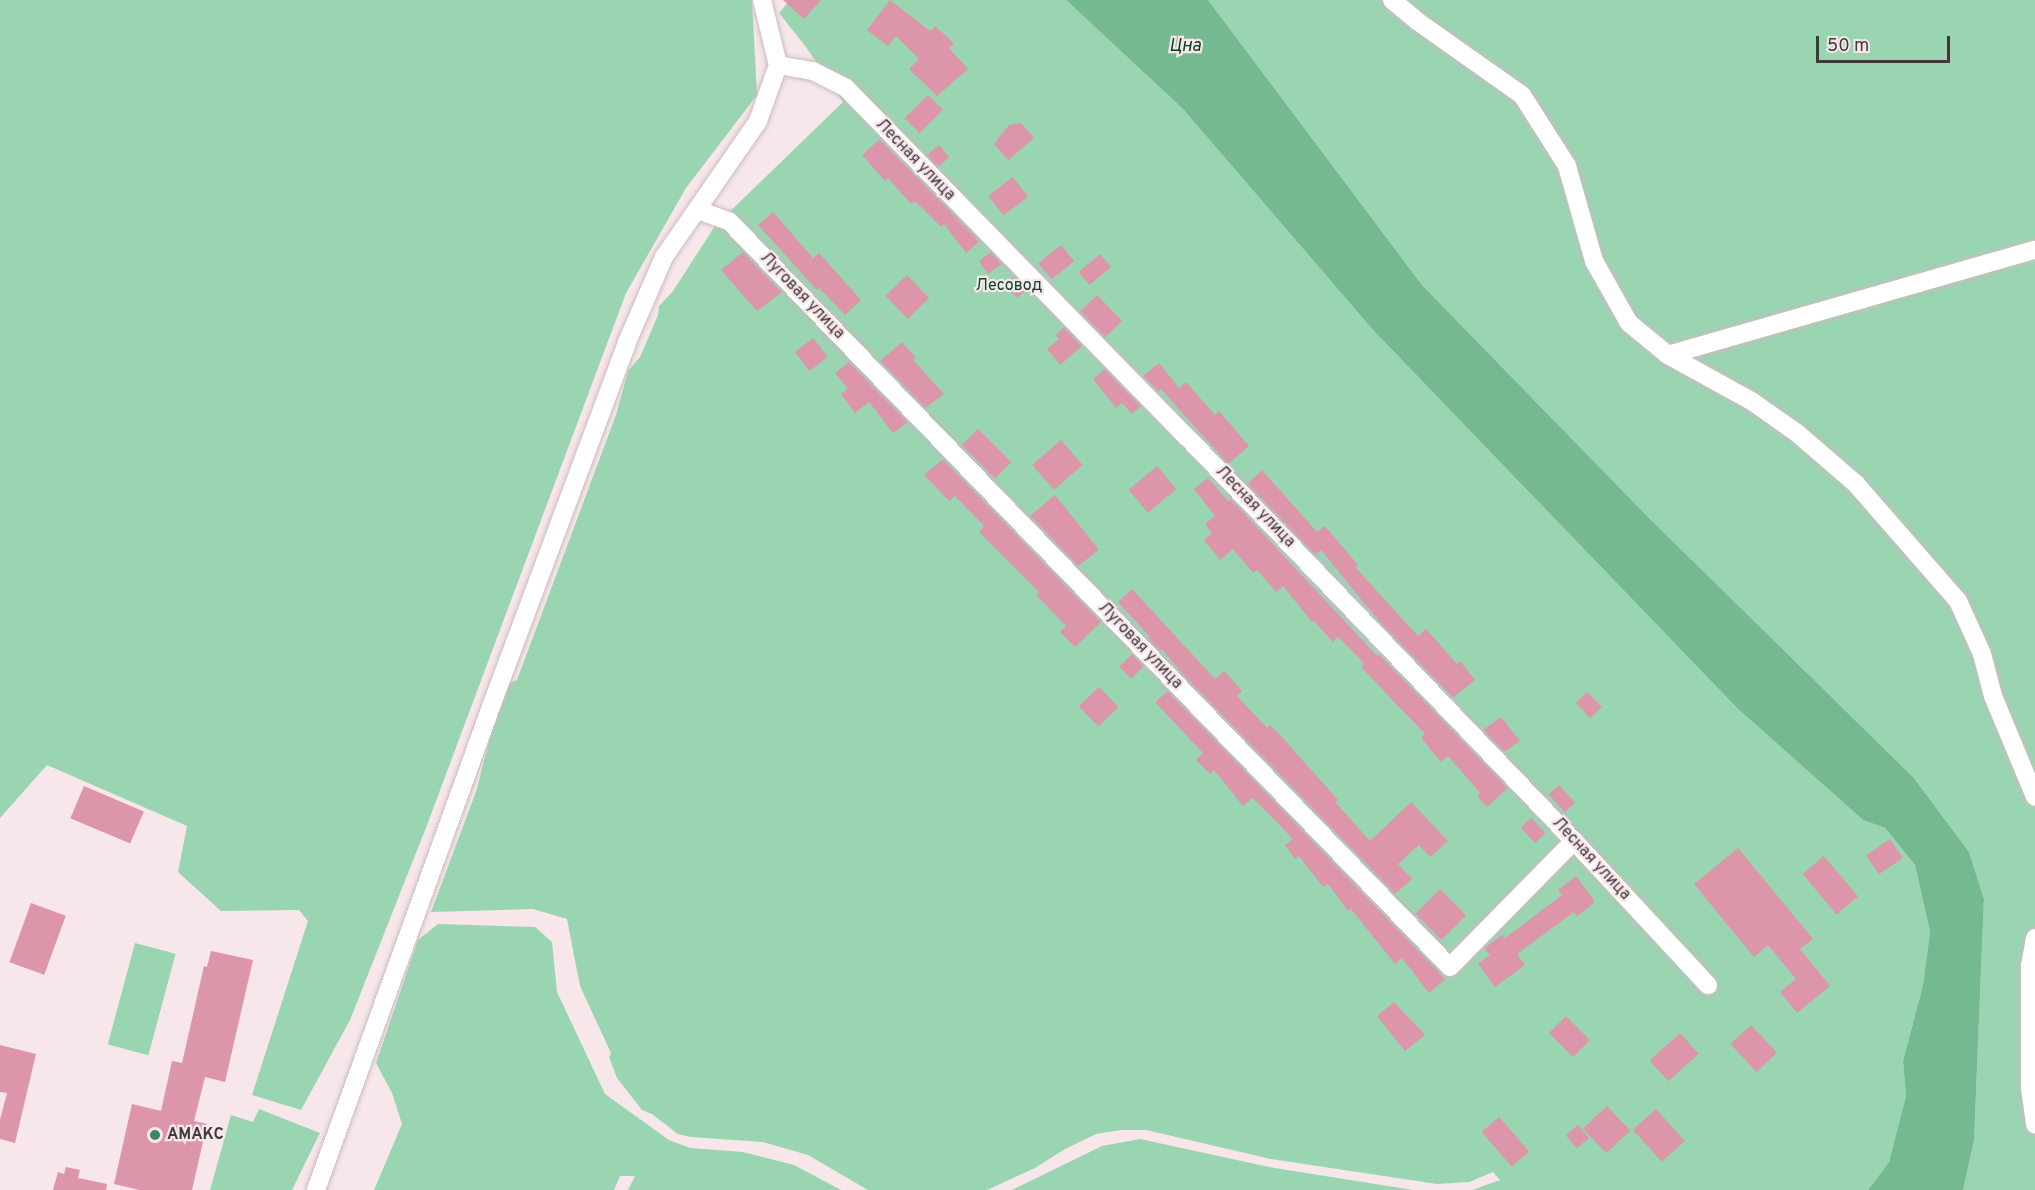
<!DOCTYPE html>
<html>
<head>
<meta charset="utf-8">
<style>
	body { margin:0 }
	#map { position:relative; width:2035px; height:1190px; overflow:hidden; background:#f7e6ea; font-family:Overpass,sans-serif }
	div>[style] { position:absolute }
	.green>* { inset:0; background:#99d5b1; transform-origin:0 0 }
	.water>* { inset:0; background:#75b990 }
	.building>* { inset:0; background:#dd95aa; transform-origin:0 0 }
	.roads { filter:drop-shadow(0 0 2px #cbbbbf) drop-shadow(0 0 2px #cbbbbf) }
	.minor>* { height:18px; margin:-9px; padding:0 9px; transform-origin:9px; border-radius:9px; background:#fff }
	.dots>* { width:16px; height:16px; translate:-50% -50%; box-sizing:border-box; border:3px solid #f7e6ea; border-radius:50% }
	span { translate:-50% -50%; white-space:nowrap; text-align:center; line-height:1.15; -webkit-text-stroke:4.5px #f7e6ea; paint-order:stroke }
	.street-label { font-size:16px; color:#413a3c }
	.park-label { font-size:16px; color:#0e4429 }
	.poi-label { font-size:16px; color:#413a3c; font-weight:700 }
	.left { translate:0 -50%; text-align:left }
	.water-label { font-size:18px; color:#074025; font-style:italic }
	.scale { position:absolute; left:1816px; top:36px; width:134px; height:27px; box-sizing:border-box; border:3px solid #413a3c; border-top:0; padding-left:8px; font-size:18px; line-height:21px; white-space:nowrap; color:#413a3c; -webkit-text-stroke:4px #f7e6ea; paint-order:stroke }
</style>
</head>
<body>
<div id="map">
	<div class="green">
		<i style="clip-path:polygon(0 0,752px 0,757px 95px,686px 188px,626px 293px,427px 825px,350px 1020px,301px 1110px,252px 1095px,308px 921px,299px 910px,221px 911px,178px 872px,187px 826px,47px 765px,0 818px)"></i>
		<i style="clip-path:polygon(790px 0,1066px 0,1183px 109px,1373px 330px,1737px 708px,1863px 820px,1885px 828px,1915px 865px,1930px 932px,1923px 985px,1903px 1061px,1906px 1096px,1889px 1162px,1868px 1190px,1472px 1190px,1500px 1180px,1493px 1172px,1469px 1182px,1437px 1184px,1271px 1159px,1146px 1130px,1121px 1130px,1096px 1134px,1065px 1149px,1035px 1168px,987px 1190px,868px 1190px,808px 1155px,763px 1142px,691px 1137px,678px 1134px,652px 1114px,642px 1110px,617px 1078px,609px 1057px,611px 1053px,580px 986px,567px 919px,533px 909px,431px 912px,477px 789px,491px 732px,508px 684px,517px 680px,616px 415px,628px 371px,640px 357px,658px 315px,659px 306px,673px 291px,715px 226px,843px 102px,806px 47px,779px 13px)"></i>
		<i style="clip-path:polygon(1208px 0,2035px 0,2035px 1190px,1963px 1190px,1974px 1141px,1984px 899px,1969px 852px,1914px 778px,1649px 518px,1422px 285px)"></i>
		<i style="clip-path:polygon(438px 924px,535px 927px,552px 942px,557px 992px,605px 1094px,669px 1140px,690px 1148px,743px 1152px,794px 1165px,841px 1190px,628px 1190px,635px 1176px,620px 1176px,614px 1190px,374px 1190px,402px 1124px,392px 1093px,376px 1063px,418px 940px)"></i>
		<i style="left:135px;top:943px;width:42px;height:105px;rotate:15deg"></i>
		<i style="clip-path:polygon(259px 1109px,320px 1133px,292px 1190px,210px 1190px,231px 1115px,253px 1122px)"></i>
		<i style="clip-path:polygon(1140px 1139px,1269px 1167px,1413px 1190px,1012px 1190px,1102px 1146px)"></i>
	</div>
	<div class="water">
		<i style="clip-path:polygon(1066px 0,1208px 0,1422px 285px,1649px 518px,1914px 778px,1969px 852px,1984px 899px,1974px 1141px,1963px 1190px,1868px 1190px,1889px 1162px,1906px 1096px,1903px 1061px,1923px 985px,1930px 932px,1915px 865px,1885px 828px,1863px 820px,1737px 708px,1373px 330px,1183px 109px)"></i>
	</div>
	<div class="building">
		<i style="clip-path:polygon(783px 0,821px 0,804px 19px)"></i>
		<i style="clip-path:polygon(890px 0,930px 31px,935px 26px,954px 43px,949px 48px,968px 69px,937px 96px,909px 69px,919px 59px,896px 36px,888px 46px,867px 30px)"></i>
		<i style="left:928px;top:95px;width:21px;height:33px;rotate:45deg"></i>
		<i style="clip-path:polygon(1021px 123px,1034px 138px,1008px 160px,994px 144px,1009px 125px)"></i>
		<i style="clip-path:polygon(880px 139px,974px 235px,979px 242px,966px 253px,944px 224px,941px 227px,915px 201px,911px 204px,888px 178px,885px 181px,862px 155px)"></i>
		<i style="left:939px;top:145px;width:16px;height:16px;rotate:50deg"></i>
		<i style="left:1013px;top:177px;width:25px;height:31px;rotate:53deg"></i>
		<i style="clip-path:polygon(773px 212px,813px 258px,819px 253px,861px 300px,845px 315px,819px 288px,817px 290px,758px 225px)"></i>
		<i style="left:1061px;top:245px;width:21px;height:29px;rotate:51deg"></i>
		<i style="clip-path:polygon(743px 252px,782px 292px,757px 311px,721px 270px)"></i>
		<i style="clip-path:polygon(991px 252px,1002px 264px,988px 274px,979px 261px)"></i>
		<i style="left:1100px;top:254px;width:17px;height:28px;rotate:50deg"></i>
		<i style="left:907px;top:275px;width:32px;height:30px;rotate:46deg"></i>
		<i style="left:1014px;top:276px;width:18px;height:13px;rotate:45deg"></i>
		<i style="left:1097px;top:295px;width:36px;height:24px;rotate:46deg"></i>
		<i style="clip-path:polygon(1064px 327px,1082px 346px,1060px 365px,1047px 349px,1059px 339px,1056px 335px)"></i>
		<i style="left:813px;top:338px;width:24px;height:23px;rotate:52deg"></i>
		<i style="clip-path:polygon(902px 342px,916px 358px,913px 360px,944px 394px,925px 408px,880px 361px)"></i>
		<i style="clip-path:polygon(849px 362px,908px 422px,893px 433px,869px 402px,855px 413px,841px 394px,848px 389px,835px 373px)"></i>
		<i style="clip-path:polygon(1159px 363px,1179px 388px,1186px 382px,1215px 415px,1219px 411px,1249px 446px,1228px 464px,1161px 389px,1158px 391px,1143px 376px)"></i>
		<i style="clip-path:polygon(1105px 369px,1141px 406px,1132px 414px,1122px 403px,1116px 408px,1093px 379px)"></i>
		<i style="left:978px;top:429px;width:47px;height:23px;rotate:45deg"></i>
		<i style="left:1061px;top:440px;width:33px;height:38px;rotate:49deg"></i>
		<i style="clip-path:polygon(943px 459px,1101px 622px,1075px 647px,1060px 632px,1066px 626px,1036px 595px,1039px 592px,979px 532px,984px 526px,955px 496px,949px 501px,924px 475px)"></i>
		<i style="left:1157px;top:466px;width:30px;height:37px;rotate:50deg"></i>
		<i style="clip-path:polygon(1262px 470px,1317px 532px,1325px 526px,1358px 565px,1355px 567px,1418px 636px,1426px 629px,1457px 664px,1460px 661px,1475px 680px,1453px 698px,1382px 625px,1321px 550px,1315px 555px,1247px 484px)"></i>
		<i style="clip-path:polygon(1208px 478px,1228px 501px,1231px 499px,1377px 656px,1379px 654px,1508px 788px,1487px 807px,1477px 796px,1480px 793px,1448px 756px,1441px 762px,1421px 738px,1425px 734px,1361px 667px,1364px 663px,1338px 637px,1333px 642px,1314px 621px,1312px 622px,1283px 586px,1276px 592px,1257px 570px,1253px 573px,1233px 549px,1220px 560px,1204px 540px,1212px 533px,1205px 524px,1215px 516px,1194px 489px)"></i>
		<i style="clip-path:polygon(1055px 495px,1099px 550px,1078px 566px,1030px 516px)"></i>
		<i style="clip-path:polygon(1132px 589px,1215px 679px,1224px 671px,1242px 691px,1237px 696px,1267px 728px,1270px 725px,1280px 735px,1338px 800px,1335px 802px,1370px 841px,1411px 802px,1448px 841px,1430px 857px,1419px 845px,1398px 864px,1412px 879px,1395px 894px,1185px 677px,1162px 649px,1160px 651px,1148px 639px,1150px 637px,1118px 602px)"></i>
		<i style="left:1132px;top:654px;width:17px;height:18px;rotate:45deg"></i>
		<i style="left:1099px;top:687px;width:28px;height:28px;rotate:46deg"></i>
		<i style="clip-path:polygon(1168px 691px,1441px 974px,1445px 980px,1429px 993px,1402px 958px,1395px 964px,1351px 909px,1348px 911px,1328px 884px,1323px 887px,1299px 856px,1295px 859px,1285px 845px,1293px 839px,1253px 798px,1243px 806px,1214px 770px,1210px 774px,1196px 760px,1203px 753px,1155px 702px)"></i>
		<i style="left:1587px;top:692px;width:21px;height:16px;rotate:45deg"></i>
		<i style="clip-path:polygon(1501px 717px,1520px 741px,1504px 752px,1483px 730px)"></i>
		<i style="left:1559px;top:785px;width:24px;height:14px;rotate:48deg"></i>
		<i style="left:84px;top:786px;width:65px;height:35px;rotate:23deg"></i>
		<i style="left:1531px;top:818px;width:21px;height:14px;rotate:47deg"></i>
		<i style="left:1890px;top:839px;width:23px;height:29px;rotate:56deg"></i>
		<i style="clip-path:polygon(1738px 848px,1813px 939px,1800px 949px,1830px 986px,1797px 1013px,1780px 992px,1796px 979px,1768px 945px,1754px 957px,1694px 884px)"></i>
		<i style="left:1824px;top:856px;width:53px;height:28px;rotate:50deg"></i>
		<i style="clip-path:polygon(1576px 876px,1595px 902px,1577px 916px,1574px 912px,1517px 954px,1525px 965px,1495px 987px,1478px 964px,1490px 955px,1484px 948px,1502px 935px,1505px 938px,1562px 895px,1558px 890px)"></i>
		<i style="left:1440px;top:889px;width:37px;height:35px;rotate:45deg"></i>
		<i style="left:31px;top:903px;width:37px;height:63px;rotate:20deg"></i>
		<i style="clip-path:polygon(211px 951px,253px 960px,225px 1082px,205px 1077px,194px 1121px,207px 1124px,192px 1190px,140px 1190px,114px 1184px,132px 1104px,161px 1111px,172px 1061px,182px 1063px,204px 966px,207px 967px)"></i>
		<i style="clip-path:polygon(1394px 1002px,1425px 1035px,1405px 1051px,1377px 1016px)"></i>
		<i style="left:1566px;top:1016px;width:34px;height:24px;rotate:45deg"></i>
		<i style="left:1751px;top:1025px;width:38px;height:28px;rotate:47deg"></i>
		<i style="left:1680px;top:1033px;width:28px;height:41px;rotate:48deg"></i>
		<i style="clip-path:polygon(0 1045px,36px 1054px,15px 1143px,0 1139px,0 1120px,7px 1093px,0 1092px)"></i>
		<i style="left:1607px;top:1106px;width:34px;height:33px;rotate:47deg"></i>
		<i style="left:1656px;top:1109px;width:43px;height:31px;rotate:48deg"></i>
		<i style="left:1499px;top:1117px;width:46px;height:23px;rotate:49deg"></i>
		<i style="left:1578px;top:1125px;width:17px;height:16px;rotate:50deg"></i>
		<i style="clip-path:polygon(66px 1167px,80px 1170px,78px 1178px,107px 1184px,106px 1190px,53px 1190px,58px 1172px,64px 1174px)"></i>
	</div>
	<div class="roads">
		<div class="minor">
			<i style="left:1392px;top:0;width:33px;rotate:40deg"></i>
			<i style="left:1417px;top:21px;width:128px;rotate:35.2deg"></i>
			<i style="left:1522px;top:95px;width:84px;rotate:57.6deg"></i>
			<i style="left:1567px;top:166px;width:99px;rotate:74.1deg"></i>
			<i style="left:1594px;top:261px;width:71px;rotate:60.6deg"></i>
			<i style="left:1629px;top:323px;width:50px;rotate:39.4deg"></i>
			<i style="left:1668px;top:355px;width:382px;rotate:-16deg"></i>
			<i style="left:778px;top:65px;width:36px;rotate:10deg"></i>
			<i style="left:813px;top:71px;width:37px;rotate:27deg"></i>
			<i style="left:846px;top:88px;width:488px;rotate:45.7deg"></i>
			<i style="left:1187px;top:437px;width:559px;rotate:46.23deg"></i>
			<i style="left:1574px;top:841px;width:197px;rotate:47.1deg"></i>
			<i style="left:698px;top:210px;width:33px;rotate:20deg"></i>
			<i style="left:729px;top:221px;width:1037px;rotate:45.98deg"></i>
			<i style="left:1450px;top:967px;width:177px;rotate:-45.5deg"></i>
			<i style="left:1668px;top:355px;width:97px;rotate:28.9deg"></i>
			<i style="left:1753px;top:402px;width:54px;rotate:35.2deg"></i>
			<i style="left:1797px;top:433px;width:78px;rotate:40.8deg"></i>
			<i style="left:1856px;top:484px;width:155px;rotate:48.9deg"></i>
			<i style="left:1958px;top:601px;width:58px;rotate:65.6deg"></i>
			<i style="left:1982px;top:654px;width:43px;rotate:75.3deg"></i>
			<i style="left:1993px;top:696px;width:109px;rotate:67.4deg"></i>
			<i style="left:2035px;top:938px;width:27px;rotate:100deg"></i>
			<i style="left:2030px;top:965px;width:123px;rotate:90deg"></i>
			<i style="left:2030px;top:1088px;width:37px;rotate:82deg"></i>
			<i style="left:316px;top:1190px;width:517px;rotate:-70.09deg"></i>
			<i style="left:492px;top:704px;width:386px;rotate:-69.5deg"></i>
			<i style="left:627px;top:342px;width:93px;rotate:-66.5deg"></i>
			<i style="left:664px;top:257px;width:165px;rotate:-55.3deg"></i>
			<i style="left:758px;top:121px;width:59px;rotate:-70.3deg"></i>
			<i style="left:778px;top:65px;width:67px;rotate:-103.8deg"></i>
		</div>
	</div>
	<div class="dots">
		<i style="left:155px;top:1135px;background:#358a5d"></i>
	</div>
	<div class="street-label">
		<span style="left:915px;top:160px;rotate:46deg">Лесная улица</span>
		<span style="left:802px;top:296px;rotate:46deg">Луговая улица</span>
		<span style="left:1255px;top:507px;rotate:46deg">Лесная улица</span>
		<span style="left:1140px;top:646px;rotate:46deg">Луговая улица</span>
		<span style="left:1591px;top:859px;rotate:47deg">Лесная улица</span>
	</div>
	<div class="park-label">
		<span style="left:1009px;top:286px">Лесовод</span>
	</div>
	<div class="poi-label">
		<span class="left" style="left:167px;top:1135px">АМАКС</span>
	</div>
	<div class="water-label">
		<span style="left:1185px;top:47px">Цна</span>
	</div>
	<div class="scale">50 m</div>
</div>
</body>
</html>
